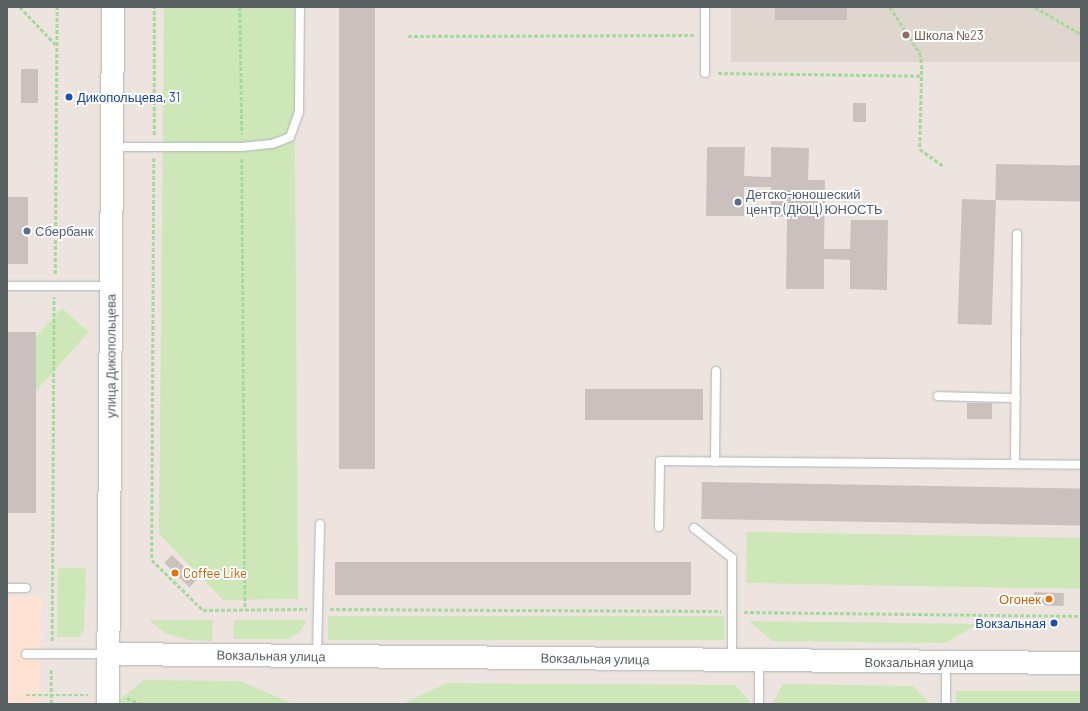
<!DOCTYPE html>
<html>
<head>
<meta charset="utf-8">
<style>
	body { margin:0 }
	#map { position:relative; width:1088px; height:711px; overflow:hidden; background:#ede4df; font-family:Barlow,sans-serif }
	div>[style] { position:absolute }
	.commercial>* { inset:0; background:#ffe2d3; transform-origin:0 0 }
	.education>* { inset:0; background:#dfd6d0; transform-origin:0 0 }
	.green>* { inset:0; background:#cde7b9; transform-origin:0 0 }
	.building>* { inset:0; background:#cac1bf; transform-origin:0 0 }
	.path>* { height:2.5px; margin-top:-1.25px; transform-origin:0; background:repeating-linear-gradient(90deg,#a6da9c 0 4px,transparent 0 6px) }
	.roads { filter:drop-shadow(0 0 1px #aeb5b7) drop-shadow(0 0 1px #aeb5b7) }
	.lane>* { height:8px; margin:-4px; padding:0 4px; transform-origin:4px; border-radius:4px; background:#fff }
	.secondary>* { height:22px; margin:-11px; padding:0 11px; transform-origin:11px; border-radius:11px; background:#fff }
	.dots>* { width:11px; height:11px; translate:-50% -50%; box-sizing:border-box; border:2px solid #fff; border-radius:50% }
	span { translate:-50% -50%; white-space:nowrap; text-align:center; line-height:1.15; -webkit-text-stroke:4px #fff; paint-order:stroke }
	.education-label { font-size:13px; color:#785e54 }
	.left { translate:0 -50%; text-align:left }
	.transit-label { font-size:13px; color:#164399 }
	.right { translate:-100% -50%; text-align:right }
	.service-label { font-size:13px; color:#4e5e75 }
	.street-label { font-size:13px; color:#596162 }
	.food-label { font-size:13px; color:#c56008 }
	.frame { position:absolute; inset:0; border:8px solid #596162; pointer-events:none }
</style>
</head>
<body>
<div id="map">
	<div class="commercial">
		<i style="left:7px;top:596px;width:35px;height:108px;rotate:2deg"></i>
	</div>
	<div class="education">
		<i style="left:731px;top:7px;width:350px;height:55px"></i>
	</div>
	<div class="green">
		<i style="clip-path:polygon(294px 7px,298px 599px,223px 600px,159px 534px,164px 8px)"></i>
		<i style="left:62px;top:308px;width:36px;height:238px;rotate:42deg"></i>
		<i style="left:747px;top:532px;width:334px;height:51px;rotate:1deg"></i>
		<i style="clip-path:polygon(58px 568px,86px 568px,84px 629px,79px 637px,57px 637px)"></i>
		<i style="left:328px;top:616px;width:396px;height:24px"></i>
		<i style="clip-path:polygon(149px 620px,213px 620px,212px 641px,189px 640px,165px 633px)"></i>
		<i style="clip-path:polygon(234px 620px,307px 620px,299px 633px,288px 639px,233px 639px)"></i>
		<i style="clip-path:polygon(749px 621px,978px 624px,945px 643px,773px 641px)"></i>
		<i style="clip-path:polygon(144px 680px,240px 681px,294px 704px,120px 704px,120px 699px)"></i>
		<i style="clip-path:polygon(447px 683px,735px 685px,749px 700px,749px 704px,402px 704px)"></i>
		<i style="clip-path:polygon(783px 684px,913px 686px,930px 704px,772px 704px)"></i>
		<i style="left:956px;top:691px;width:125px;height:13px"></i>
	</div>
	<div class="building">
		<i style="left:339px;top:7px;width:36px;height:462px"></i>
		<i style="left:775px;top:7px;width:72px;height:13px"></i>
		<i style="left:21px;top:69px;width:17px;height:34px"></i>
		<i style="left:853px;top:103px;width:13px;height:19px"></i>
		<i style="clip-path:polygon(707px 147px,745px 147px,744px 176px,771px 177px,771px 147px,809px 148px,808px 180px,825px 180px,824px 249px,850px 249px,851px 220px,888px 220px,887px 290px,850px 289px,850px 260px,824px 259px,824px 289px,786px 289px,787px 217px,771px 216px,771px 187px,744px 187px,744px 216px,706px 216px)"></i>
		<i style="left:996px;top:164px;width:85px;height:36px;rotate:1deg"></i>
		<i style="left:7px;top:197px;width:21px;height:67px"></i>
		<i style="left:962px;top:199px;width:34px;height:125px;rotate:2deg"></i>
		<i style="left:7px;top:332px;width:29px;height:181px"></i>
		<i style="left:585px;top:389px;width:118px;height:31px"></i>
		<i style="left:967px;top:403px;width:25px;height:16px"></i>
		<i style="left:702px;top:482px;width:379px;height:37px;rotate:1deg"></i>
		<i style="left:172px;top:555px;width:35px;height:11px;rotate:44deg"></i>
		<i style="left:335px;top:562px;width:356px;height:33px"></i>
		<i style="left:1034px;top:592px;width:30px;height:13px;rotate:2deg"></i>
	</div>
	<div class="path">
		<i style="left:20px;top:7px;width:52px;rotate:46.5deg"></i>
		<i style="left:240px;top:7px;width:127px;rotate:89.1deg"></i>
		<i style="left:890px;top:7px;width:55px;rotate:56.9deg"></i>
		<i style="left:920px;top:53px;width:12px;rotate:81deg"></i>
		<i style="left:922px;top:65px;width:84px;rotate:91.4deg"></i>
		<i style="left:920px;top:149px;width:29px;rotate:36deg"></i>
		<i style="left:1035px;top:7px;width:53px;rotate:30.4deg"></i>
		<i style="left:408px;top:36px;width:286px;rotate:-0.2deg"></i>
		<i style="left:718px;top:73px;width:203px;rotate:0.8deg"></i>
		<i style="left:154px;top:135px;width:128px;rotate:-90deg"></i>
		<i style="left:154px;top:158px;width:402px;rotate:90.3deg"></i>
		<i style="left:152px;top:560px;width:71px;rotate:44.4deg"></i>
		<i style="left:203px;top:610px;width:104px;rotate:-0.6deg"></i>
		<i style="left:242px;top:159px;width:450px;rotate:89.6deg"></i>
		<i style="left:55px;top:274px;width:267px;rotate:-89.6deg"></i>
		<i style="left:330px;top:609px;width:391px;rotate:0.3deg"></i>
		<i style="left:744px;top:612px;width:337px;rotate:0.7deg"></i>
		<i style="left:52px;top:641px;width:344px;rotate:-89.7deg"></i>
		<i style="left:26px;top:695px;width:62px"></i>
		<i style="left:127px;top:698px;width:15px;rotate:23deg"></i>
		<i style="left:51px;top:704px;width:34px;rotate:-90deg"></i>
	</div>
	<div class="roads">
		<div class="lane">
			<i style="left:705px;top:73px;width:66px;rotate:-90deg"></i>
			<i style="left:114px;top:147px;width:128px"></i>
			<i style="left:242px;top:147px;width:30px;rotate:-6deg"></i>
			<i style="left:272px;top:144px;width:19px;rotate:-21deg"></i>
			<i style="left:290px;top:137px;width:27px;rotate:-70deg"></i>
			<i style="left:299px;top:112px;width:105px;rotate:-89.5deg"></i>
			<i style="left:7px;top:286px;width:103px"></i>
			<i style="left:938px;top:396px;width:78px;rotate:1.5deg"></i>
			<i style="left:715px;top:462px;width:91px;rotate:-89.4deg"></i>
			<i style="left:1015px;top:464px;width:230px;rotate:-89.5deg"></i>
			<i style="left:659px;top:527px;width:66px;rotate:-89.1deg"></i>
			<i style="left:660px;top:461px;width:421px;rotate:0.5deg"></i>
			<i style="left:694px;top:528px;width:48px;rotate:38.3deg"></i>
			<i style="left:732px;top:558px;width:100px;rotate:90deg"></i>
			<i style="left:7px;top:588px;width:19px"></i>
			<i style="left:26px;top:654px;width:82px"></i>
			<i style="left:317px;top:655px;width:131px;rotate:-88.7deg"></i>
			<i style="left:759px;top:704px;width:43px;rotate:-90deg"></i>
			<i style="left:946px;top:704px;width:41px;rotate:-90deg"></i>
		</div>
		<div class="secondary">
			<i style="left:108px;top:654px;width:973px;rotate:0.53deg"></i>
			<i style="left:108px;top:704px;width:697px;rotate:-89.59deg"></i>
		</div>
	</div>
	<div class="dots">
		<i style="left:906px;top:35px;background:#8d6e63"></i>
		<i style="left:69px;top:97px;background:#1a4fb4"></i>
		<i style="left:738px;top:202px;background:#5c6f8a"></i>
		<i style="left:27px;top:231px;background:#5c6f8a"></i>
		<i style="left:175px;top:573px;background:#e8710a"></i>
		<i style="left:1049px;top:599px;background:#e8710a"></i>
		<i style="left:1054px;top:623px;background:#1a4fb4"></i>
	</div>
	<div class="education-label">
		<span class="left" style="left:914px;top:35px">Школа №23</span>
	</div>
	<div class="transit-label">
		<span class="left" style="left:77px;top:97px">Дикопольцева, 31</span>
		<span class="right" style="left:1046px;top:623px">Вокзальная</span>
	</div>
	<div class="service-label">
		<span class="left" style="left:746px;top:202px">Детско-юношеский<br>центр (ДЮЦ) ЮНОСТЬ</span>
		<span class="left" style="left:35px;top:231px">Сбербанк</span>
	</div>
	<div class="street-label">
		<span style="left:111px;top:356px;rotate:-90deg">улица Дикопольцева</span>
		<span style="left:271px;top:656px;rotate:1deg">Вокзальная улица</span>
		<span style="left:595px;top:659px;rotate:1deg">Вокзальная улица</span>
		<span style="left:919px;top:662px">Вокзальная улица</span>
	</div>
	<div class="food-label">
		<span class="left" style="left:183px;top:573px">Coffee Like</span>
		<span class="right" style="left:1041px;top:599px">Огонек</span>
	</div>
	<div class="frame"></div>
</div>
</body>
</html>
